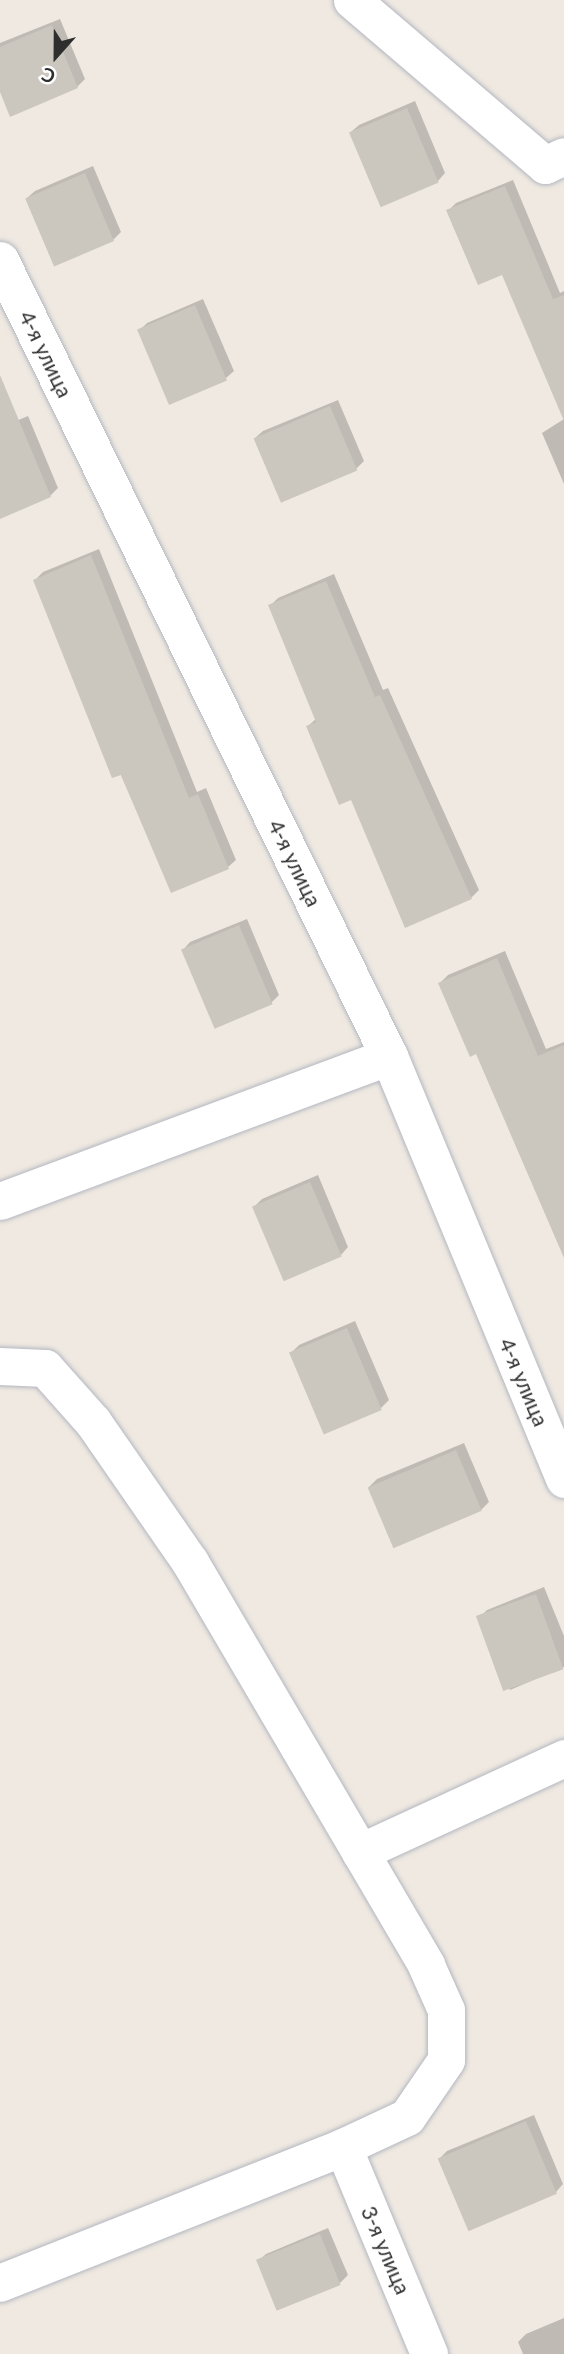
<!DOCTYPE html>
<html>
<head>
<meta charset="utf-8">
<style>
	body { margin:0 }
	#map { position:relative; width:564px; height:2354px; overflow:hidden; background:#efe9e1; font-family:Lato,sans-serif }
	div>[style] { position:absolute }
	.shadow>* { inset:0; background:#0003 }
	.building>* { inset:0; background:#cbc7bf; transform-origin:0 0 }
	.roads { filter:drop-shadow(0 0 2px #b4b7c1) drop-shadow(0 0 2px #b4b7c1) }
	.minor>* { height:37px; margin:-18.5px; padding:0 18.5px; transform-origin:18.5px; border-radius:18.5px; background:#fff }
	span { translate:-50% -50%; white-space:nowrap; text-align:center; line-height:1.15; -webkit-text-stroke:6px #fff; paint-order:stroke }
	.street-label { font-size:21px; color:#2e2e2e }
	.north { position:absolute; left:21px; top:21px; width:70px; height:70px; -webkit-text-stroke:5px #fff; paint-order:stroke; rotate:201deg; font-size:19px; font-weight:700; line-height:28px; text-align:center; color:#2e2e2e }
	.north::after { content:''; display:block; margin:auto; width:24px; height:32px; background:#2e2e2e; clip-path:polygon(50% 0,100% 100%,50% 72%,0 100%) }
</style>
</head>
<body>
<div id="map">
	<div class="shadow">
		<i style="clip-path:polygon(60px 19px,85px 79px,77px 87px,0 87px,0 43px)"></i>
		<i style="clip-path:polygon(415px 101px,445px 173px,438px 181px,351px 132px,359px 125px)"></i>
		<i style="clip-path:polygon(93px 166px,121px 232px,113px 240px,27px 198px,35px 191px)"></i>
		<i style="clip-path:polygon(513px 180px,560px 293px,564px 291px,564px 417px,503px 273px,448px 211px,456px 203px)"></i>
		<i style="clip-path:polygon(203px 299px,234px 371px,226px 378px,139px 331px,147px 323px)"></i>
		<i style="clip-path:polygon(338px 400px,364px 461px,356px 469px,255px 438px,263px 431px)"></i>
		<i style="clip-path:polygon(28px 416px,58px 488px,50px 496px,0 517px,0 428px)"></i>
		<i style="clip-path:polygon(564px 419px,564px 484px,542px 433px)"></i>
		<i style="clip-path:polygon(99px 549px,197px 792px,206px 788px,236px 860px,228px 867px,172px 891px,35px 580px,43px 572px)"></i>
		<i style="clip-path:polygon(334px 574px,383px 690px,388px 688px,479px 890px,471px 898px,406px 925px,352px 798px,308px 726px,317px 718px,270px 606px,278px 598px)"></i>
		<i style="clip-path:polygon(247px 919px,279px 995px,271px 1003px,183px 950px,190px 942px)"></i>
		<i style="clip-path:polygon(505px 951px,546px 1049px,564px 1042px,564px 1253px,477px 1052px,440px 983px,448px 975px)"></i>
		<i style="clip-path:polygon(318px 1175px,348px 1247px,341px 1255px,254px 1207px,262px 1199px)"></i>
		<i style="clip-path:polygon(355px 1321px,389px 1400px,381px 1408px,291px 1353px,299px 1345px)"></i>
		<i style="clip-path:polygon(464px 1443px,489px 1502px,481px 1510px,369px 1487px,377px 1479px)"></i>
		<i style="clip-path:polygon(544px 1587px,564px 1636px,564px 1667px,510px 1690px,479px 1618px,487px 1610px)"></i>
		<i style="clip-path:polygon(534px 2115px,563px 2184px,556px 2192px,439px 2159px,447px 2151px)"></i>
		<i style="clip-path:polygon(328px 2228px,348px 2275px,340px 2283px,278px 2309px,258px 2261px,266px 2254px)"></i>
		<i style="clip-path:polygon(564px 2318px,564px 2354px,523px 2354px,518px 2342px,526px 2334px)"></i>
	</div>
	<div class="building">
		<i style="clip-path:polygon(52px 25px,78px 88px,10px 117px,0 92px,0 47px)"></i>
		<i style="left:407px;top:108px;width:81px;height:63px;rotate:67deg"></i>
		<i style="left:85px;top:173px;width:74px;height:65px;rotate:67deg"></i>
		<i style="clip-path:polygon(505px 186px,553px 299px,564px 295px,564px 421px,502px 275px,478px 285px,446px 210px)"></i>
		<i style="left:195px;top:305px;width:82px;height:63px;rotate:67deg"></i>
		<i style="clip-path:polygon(0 375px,51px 497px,0 519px)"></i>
		<i style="left:330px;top:406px;width:70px;height:83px;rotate:67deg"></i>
		<i style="clip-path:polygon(91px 555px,189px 798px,198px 794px,229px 869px,171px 893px,121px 775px,112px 778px,33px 580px)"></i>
		<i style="clip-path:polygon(326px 581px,375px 697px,380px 695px,472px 899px,405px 928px,351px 800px,339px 805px,306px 726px,316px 722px,268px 605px)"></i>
		<i style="left:239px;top:925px;width:86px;height:63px;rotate:67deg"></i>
		<i style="clip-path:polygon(497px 958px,538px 1056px,564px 1045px,564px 1258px,476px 1054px,470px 1057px,438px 983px)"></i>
		<i style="left:310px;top:1182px;width:81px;height:63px;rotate:67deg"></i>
		<i style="left:347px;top:1328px;width:89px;height:63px;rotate:67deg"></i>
		<i style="left:456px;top:1450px;width:66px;height:96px;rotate:67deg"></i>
		<i style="left:536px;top:1594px;width:80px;height:64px;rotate:70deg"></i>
		<i style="left:526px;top:2121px;width:79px;height:96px;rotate:67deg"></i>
		<i style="left:320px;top:2234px;width:55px;height:69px;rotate:68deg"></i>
	</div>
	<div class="roads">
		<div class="minor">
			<i style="left:352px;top:0;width:254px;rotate:40.5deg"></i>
			<i style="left:545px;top:165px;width:21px;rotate:-25deg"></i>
			<i style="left:0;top:260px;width:886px;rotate:63.96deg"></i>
			<i style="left:389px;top:1056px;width:458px;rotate:67.5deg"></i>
			<i style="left:0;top:1201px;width:415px;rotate:-20.4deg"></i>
			<i style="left:0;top:1366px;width:45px;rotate:2.5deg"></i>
			<i style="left:45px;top:1368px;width:72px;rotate:48.4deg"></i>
			<i style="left:93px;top:1422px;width:170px;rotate:55.3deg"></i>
			<i style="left:190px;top:1562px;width:467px;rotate:59.6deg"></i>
			<i style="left:426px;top:1965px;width:49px;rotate:66deg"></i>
			<i style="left:446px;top:2010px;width:50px;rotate:90deg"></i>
			<i style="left:446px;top:2060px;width:69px;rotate:124.4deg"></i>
			<i style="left:407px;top:2117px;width:71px;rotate:154.9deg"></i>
			<i style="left:343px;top:2147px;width:369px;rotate:158.4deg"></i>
			<i style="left:360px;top:1852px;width:225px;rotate:-24.7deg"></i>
			<i style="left:343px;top:2147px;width:224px;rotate:67.4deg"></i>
		</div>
	</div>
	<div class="street-label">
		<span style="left:46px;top:354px;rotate:64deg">4-я улица</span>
		<span style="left:295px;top:863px;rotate:64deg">4-я улица</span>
		<span style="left:524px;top:1382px;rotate:67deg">4-я улица</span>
		<span style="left:386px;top:2250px;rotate:67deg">3-я улица</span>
	</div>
	<div class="north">С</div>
</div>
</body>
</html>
